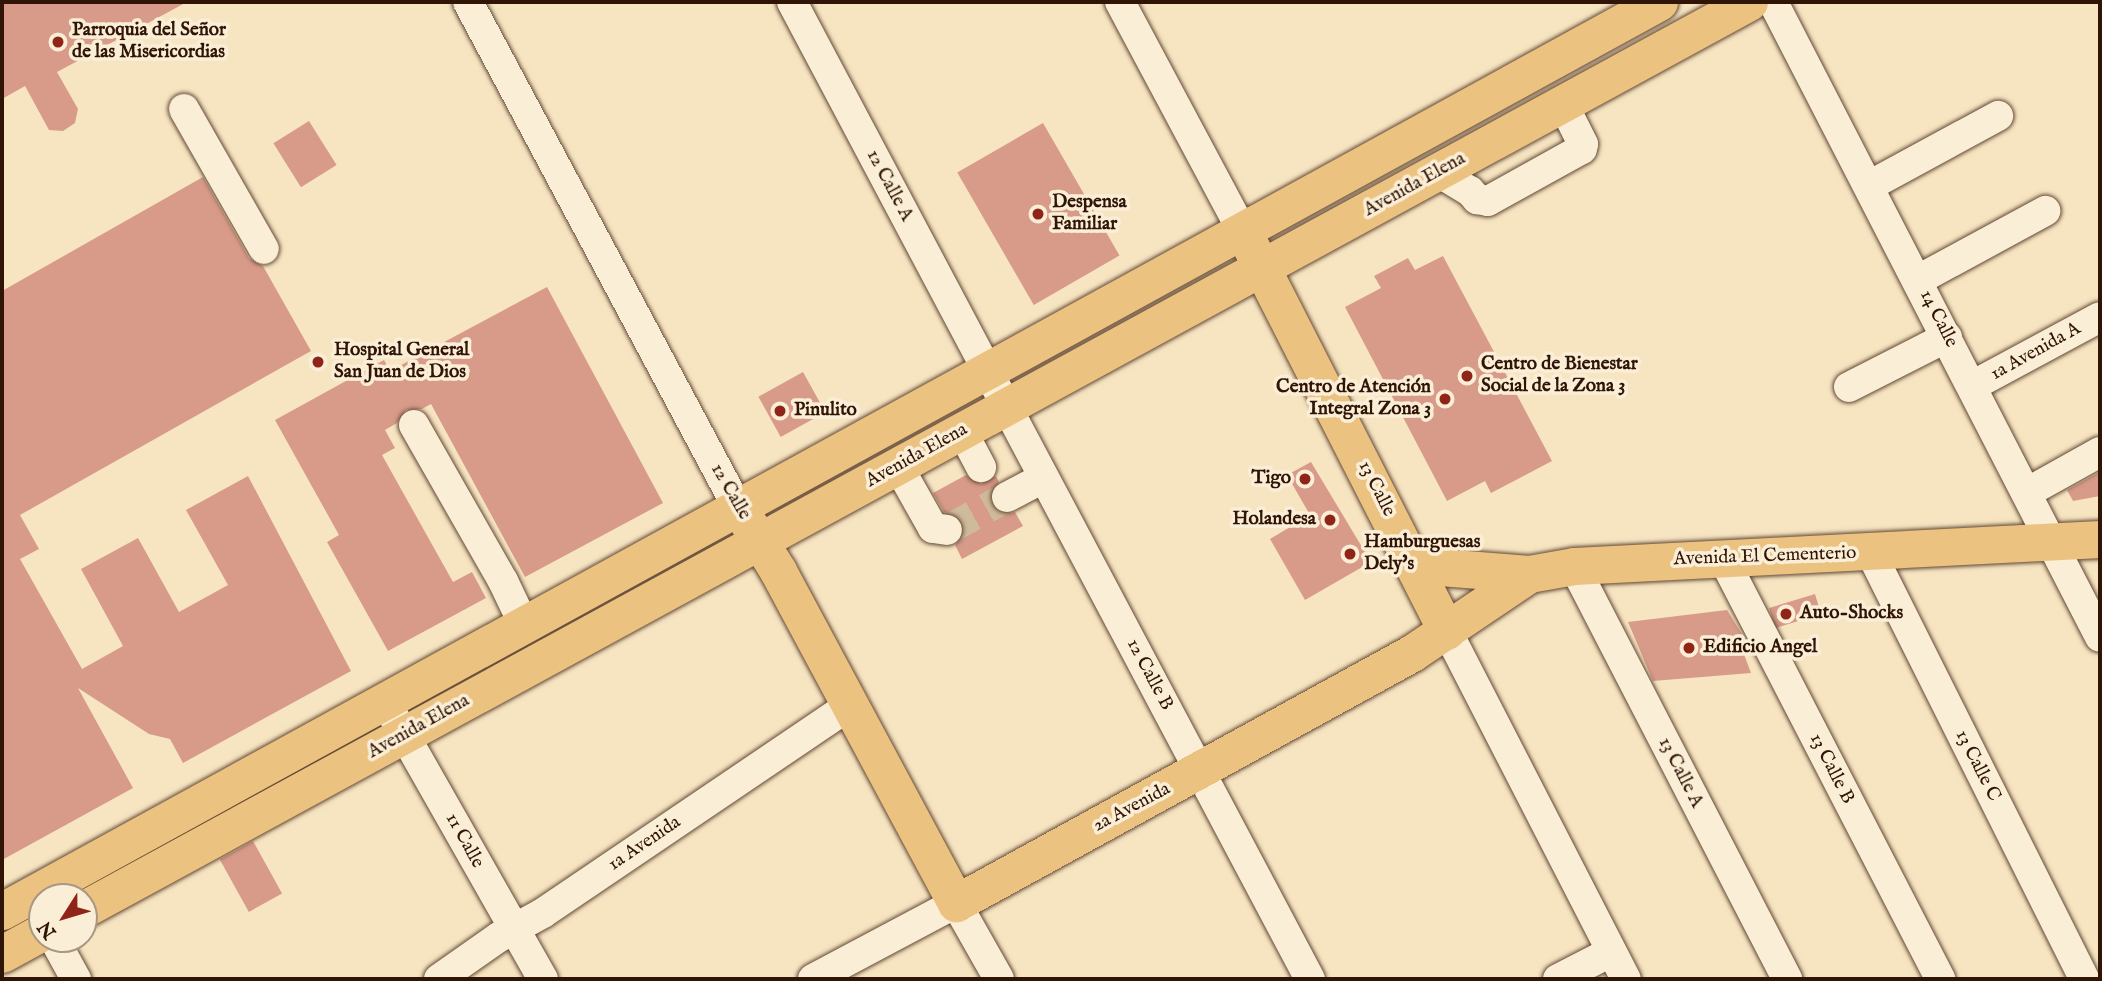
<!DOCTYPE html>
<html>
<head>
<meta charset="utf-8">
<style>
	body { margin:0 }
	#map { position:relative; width:2102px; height:981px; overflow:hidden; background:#f7e5c2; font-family:"IM FELL English",serif }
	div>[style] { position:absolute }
	.building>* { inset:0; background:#d89b89; transform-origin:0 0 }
	.minor-tunnel>* { height:30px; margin-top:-15px; transform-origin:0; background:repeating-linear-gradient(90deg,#cfbb9c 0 30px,transparent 0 45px) }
	.roads { filter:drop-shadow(0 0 2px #624834) drop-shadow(0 0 2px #624834) }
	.minor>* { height:30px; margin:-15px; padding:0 15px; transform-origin:15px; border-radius:15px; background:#faeed7 }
	.major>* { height:37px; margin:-18.5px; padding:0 18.5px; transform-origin:18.5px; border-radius:18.5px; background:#ecc281 }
	.dots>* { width:19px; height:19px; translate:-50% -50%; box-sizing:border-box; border:4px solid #faeed7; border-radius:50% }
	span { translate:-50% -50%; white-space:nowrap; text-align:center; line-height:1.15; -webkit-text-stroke:7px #faeed7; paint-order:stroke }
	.poi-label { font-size:19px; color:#301405; font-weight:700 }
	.left { translate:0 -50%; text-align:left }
	.right { translate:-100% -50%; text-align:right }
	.street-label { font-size:19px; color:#301405 }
	.frame { position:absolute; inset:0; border:4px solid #301405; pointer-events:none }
	.north { position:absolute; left:28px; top:883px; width:70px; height:70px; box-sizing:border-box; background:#faeed7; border:2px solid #a99783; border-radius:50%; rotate:233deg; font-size:19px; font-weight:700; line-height:28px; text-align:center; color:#301405 }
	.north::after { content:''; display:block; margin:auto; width:24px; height:32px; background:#8f2418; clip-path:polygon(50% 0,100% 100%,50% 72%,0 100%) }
</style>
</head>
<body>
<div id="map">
	<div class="building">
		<i style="clip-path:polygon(2px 2px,187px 2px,57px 72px,78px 109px,75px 123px,63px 131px,49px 130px,25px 86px,2px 99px)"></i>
		<i style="left:309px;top:121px;width:52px;height:42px;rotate:58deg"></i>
		<i style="left:1043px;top:123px;width:153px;height:99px;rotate:60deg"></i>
		<i style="clip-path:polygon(203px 177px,249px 258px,263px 266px,311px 351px,20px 515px,39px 549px,20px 559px,82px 669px,123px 646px,81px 569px,138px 538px,179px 612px,228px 585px,186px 510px,248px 476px,351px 671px,183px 763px,170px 739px,149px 734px,78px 688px,133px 788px,2px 860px,2px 291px)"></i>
		<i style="clip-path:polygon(1443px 256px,1552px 461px,1491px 493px,1485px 481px,1447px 501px,1345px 307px,1381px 288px,1374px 276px,1408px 258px,1415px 270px)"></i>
		<i style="clip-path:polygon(547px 287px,663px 503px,525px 577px,431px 404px,422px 409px,406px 410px,397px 423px,385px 430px,395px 448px,382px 455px,453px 582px,472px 572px,486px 598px,388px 651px,327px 542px,339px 535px,275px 420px,384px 360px,390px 371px)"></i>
		<i style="left:803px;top:372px;width:46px;height:51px;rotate:61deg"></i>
		<i style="clip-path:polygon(1311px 462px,1371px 562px,1305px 600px,1270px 539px,1310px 515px,1287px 475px)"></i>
		<i style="clip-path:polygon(2098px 473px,2100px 496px,2073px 501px,2067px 490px)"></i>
		<i style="clip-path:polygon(966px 475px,981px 484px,996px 476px,999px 482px,990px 496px,992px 506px,1006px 514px,1015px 512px,1023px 526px,962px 559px,955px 545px,964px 533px,963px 523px,957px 516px,944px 512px,933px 493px)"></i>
		<i style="left:1815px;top:594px;width:21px;height:48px;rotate:73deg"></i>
		<i style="clip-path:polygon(1727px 610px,1745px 639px,1739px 641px,1751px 673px,1653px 681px,1628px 622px)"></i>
		<i style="left:253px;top:841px;width:60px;height:38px;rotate:61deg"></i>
	</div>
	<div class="minor-tunnel">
		<i style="left:947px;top:530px;width:68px;rotate:-28.8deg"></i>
	</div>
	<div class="roads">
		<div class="minor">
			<i style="left:468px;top:2px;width:574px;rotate:61.92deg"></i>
			<i style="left:792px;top:2px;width:1106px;rotate:62.07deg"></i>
			<i style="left:1120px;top:2px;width:261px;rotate:61.9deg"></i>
			<i style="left:1773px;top:2px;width:714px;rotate:62.75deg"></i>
			<i style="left:184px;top:109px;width:161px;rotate:60.3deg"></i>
			<i style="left:1438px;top:172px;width:37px;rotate:31deg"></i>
			<i style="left:1470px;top:191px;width:11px;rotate:49deg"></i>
			<i style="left:1477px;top:199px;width:11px;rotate:10deg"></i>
			<i style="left:1488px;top:201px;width:107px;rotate:-29deg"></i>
			<i style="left:1582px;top:149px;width:5px;rotate:-79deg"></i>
			<i style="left:1583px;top:144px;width:45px;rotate:-116.6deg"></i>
			<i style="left:1869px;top:186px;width:147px;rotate:-28.5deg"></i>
			<i style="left:1918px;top:280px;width:145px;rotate:-28.5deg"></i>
			<i style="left:1972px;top:386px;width:145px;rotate:-28.3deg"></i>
			<i style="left:1849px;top:387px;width:110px;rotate:-27deg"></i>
			<i style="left:414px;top:425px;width:180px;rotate:60.3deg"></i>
			<i style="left:503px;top:581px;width:49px;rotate:64.5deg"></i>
			<i style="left:962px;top:431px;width:41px;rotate:62.2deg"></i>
			<i style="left:898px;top:466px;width:71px;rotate:60.6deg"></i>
			<i style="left:933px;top:528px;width:14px;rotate:8deg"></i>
			<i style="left:2028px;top:492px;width:82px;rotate:-29.1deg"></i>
			<i style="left:1007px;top:497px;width:41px;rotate:-27.8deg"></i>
			<i style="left:1871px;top:553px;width:476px;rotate:63.4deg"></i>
			<i style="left:1723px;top:558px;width:474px;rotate:62.7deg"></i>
			<i style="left:1574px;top:566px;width:465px;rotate:62.7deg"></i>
			<i style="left:1447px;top:631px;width:391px;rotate:62.8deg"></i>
			<i style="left:385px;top:701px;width:320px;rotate:60.4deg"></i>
			<i style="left:54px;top:939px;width:46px;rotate:61.2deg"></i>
			<i style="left:439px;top:979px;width:73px;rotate:-35deg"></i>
			<i style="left:499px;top:937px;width:50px;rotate:-28.6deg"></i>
			<i style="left:543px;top:913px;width:369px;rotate:-34.1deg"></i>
			<i style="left:813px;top:979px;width:162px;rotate:-28deg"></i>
			<i style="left:956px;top:903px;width:87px;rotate:60.5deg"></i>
			<i style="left:1558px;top:979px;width:59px;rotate:-27deg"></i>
		</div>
		<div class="major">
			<i style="left:1250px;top:245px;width:433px;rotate:63deg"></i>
			<i style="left:747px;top:521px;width:59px;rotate:58.2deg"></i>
			<i style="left:778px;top:571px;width:377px;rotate:61.8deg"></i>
			<i style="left:956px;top:903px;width:520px;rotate:-28.73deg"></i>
			<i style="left:1412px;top:653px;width:141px;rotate:-34deg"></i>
			<i style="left:1529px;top:574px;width:46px;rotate:-10.1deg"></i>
			<i style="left:1574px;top:566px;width:527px;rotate:-2.94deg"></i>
			<i style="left:1415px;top:565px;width:114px;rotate:4.5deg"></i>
			<i style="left:84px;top:909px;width:1896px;rotate:-28.58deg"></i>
			<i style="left:2px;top:911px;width:1890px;rotate:-28.75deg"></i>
			<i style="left:2px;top:954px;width:46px;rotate:-28.8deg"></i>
		</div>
	</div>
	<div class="dots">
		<i style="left:58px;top:42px;background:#8f2418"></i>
		<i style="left:1038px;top:214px;background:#8f2418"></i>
		<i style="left:318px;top:362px;background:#8f2418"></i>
		<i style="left:1467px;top:376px;background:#8f2418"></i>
		<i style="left:1445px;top:399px;background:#8f2418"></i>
		<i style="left:780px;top:411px;background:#8f2418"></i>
		<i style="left:1305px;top:479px;background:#8f2418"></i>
		<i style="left:1330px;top:520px;background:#8f2418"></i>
		<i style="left:1350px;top:554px;background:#8f2418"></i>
		<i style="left:1786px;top:614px;background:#8f2418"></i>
		<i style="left:1689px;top:648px;background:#8f2418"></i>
	</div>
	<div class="poi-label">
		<span class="left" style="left:72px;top:42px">Parroquia del Señor<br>de las Misericordias</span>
		<span class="left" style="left:1052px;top:214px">Despensa<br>Familiar</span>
		<span class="left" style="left:334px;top:362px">Hospital General<br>San Juan de Dios</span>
		<span class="left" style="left:1481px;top:376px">Centro de Bienestar<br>Social de la Zona 3</span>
		<span class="right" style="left:1431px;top:399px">Centro de Atención<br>Integral Zona 3</span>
		<span class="left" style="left:794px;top:411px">Pinulito</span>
		<span class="right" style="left:1291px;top:479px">Tigo</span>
		<span class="right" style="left:1316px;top:520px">Holandesa</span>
		<span class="left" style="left:1364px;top:554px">Hamburguesas<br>Dely's</span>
		<span class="left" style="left:1800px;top:614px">Auto-Shocks</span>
		<span class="left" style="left:1703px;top:648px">Edificio Angel</span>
	</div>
	<div class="street-label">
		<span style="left:1415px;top:185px;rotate:-29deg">Avenida Elena</span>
		<span style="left:889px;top:186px;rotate:62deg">12 Calle A</span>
		<span style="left:1938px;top:319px;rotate:63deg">14 Calle</span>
		<span style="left:2036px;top:352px;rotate:-29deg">1a Avenida A</span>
		<span style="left:917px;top:456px;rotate:-29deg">Avenida Elena</span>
		<span style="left:1376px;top:489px;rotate:63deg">13 Calle</span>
		<span style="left:730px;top:492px;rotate:60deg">12 Calle</span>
		<span style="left:1765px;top:557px;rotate:-2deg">Avenida El Cementerio</span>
		<span style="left:1149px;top:675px;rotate:62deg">12 Calle B</span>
		<span style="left:419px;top:727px;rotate:-29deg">Avenida Elena</span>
		<span style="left:1977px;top:766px;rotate:63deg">13 Calle C</span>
		<span style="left:1831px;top:769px;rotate:63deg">13 Calle B</span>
		<span style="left:1680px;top:773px;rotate:63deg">13 Calle A</span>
		<span style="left:1132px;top:808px;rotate:-28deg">2a Avenida</span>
		<span style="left:464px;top:841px;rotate:61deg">11 Calle</span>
		<span style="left:645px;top:844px;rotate:-34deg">1a Avenida</span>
	</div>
	<div class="frame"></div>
	<div class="north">N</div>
</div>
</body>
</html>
